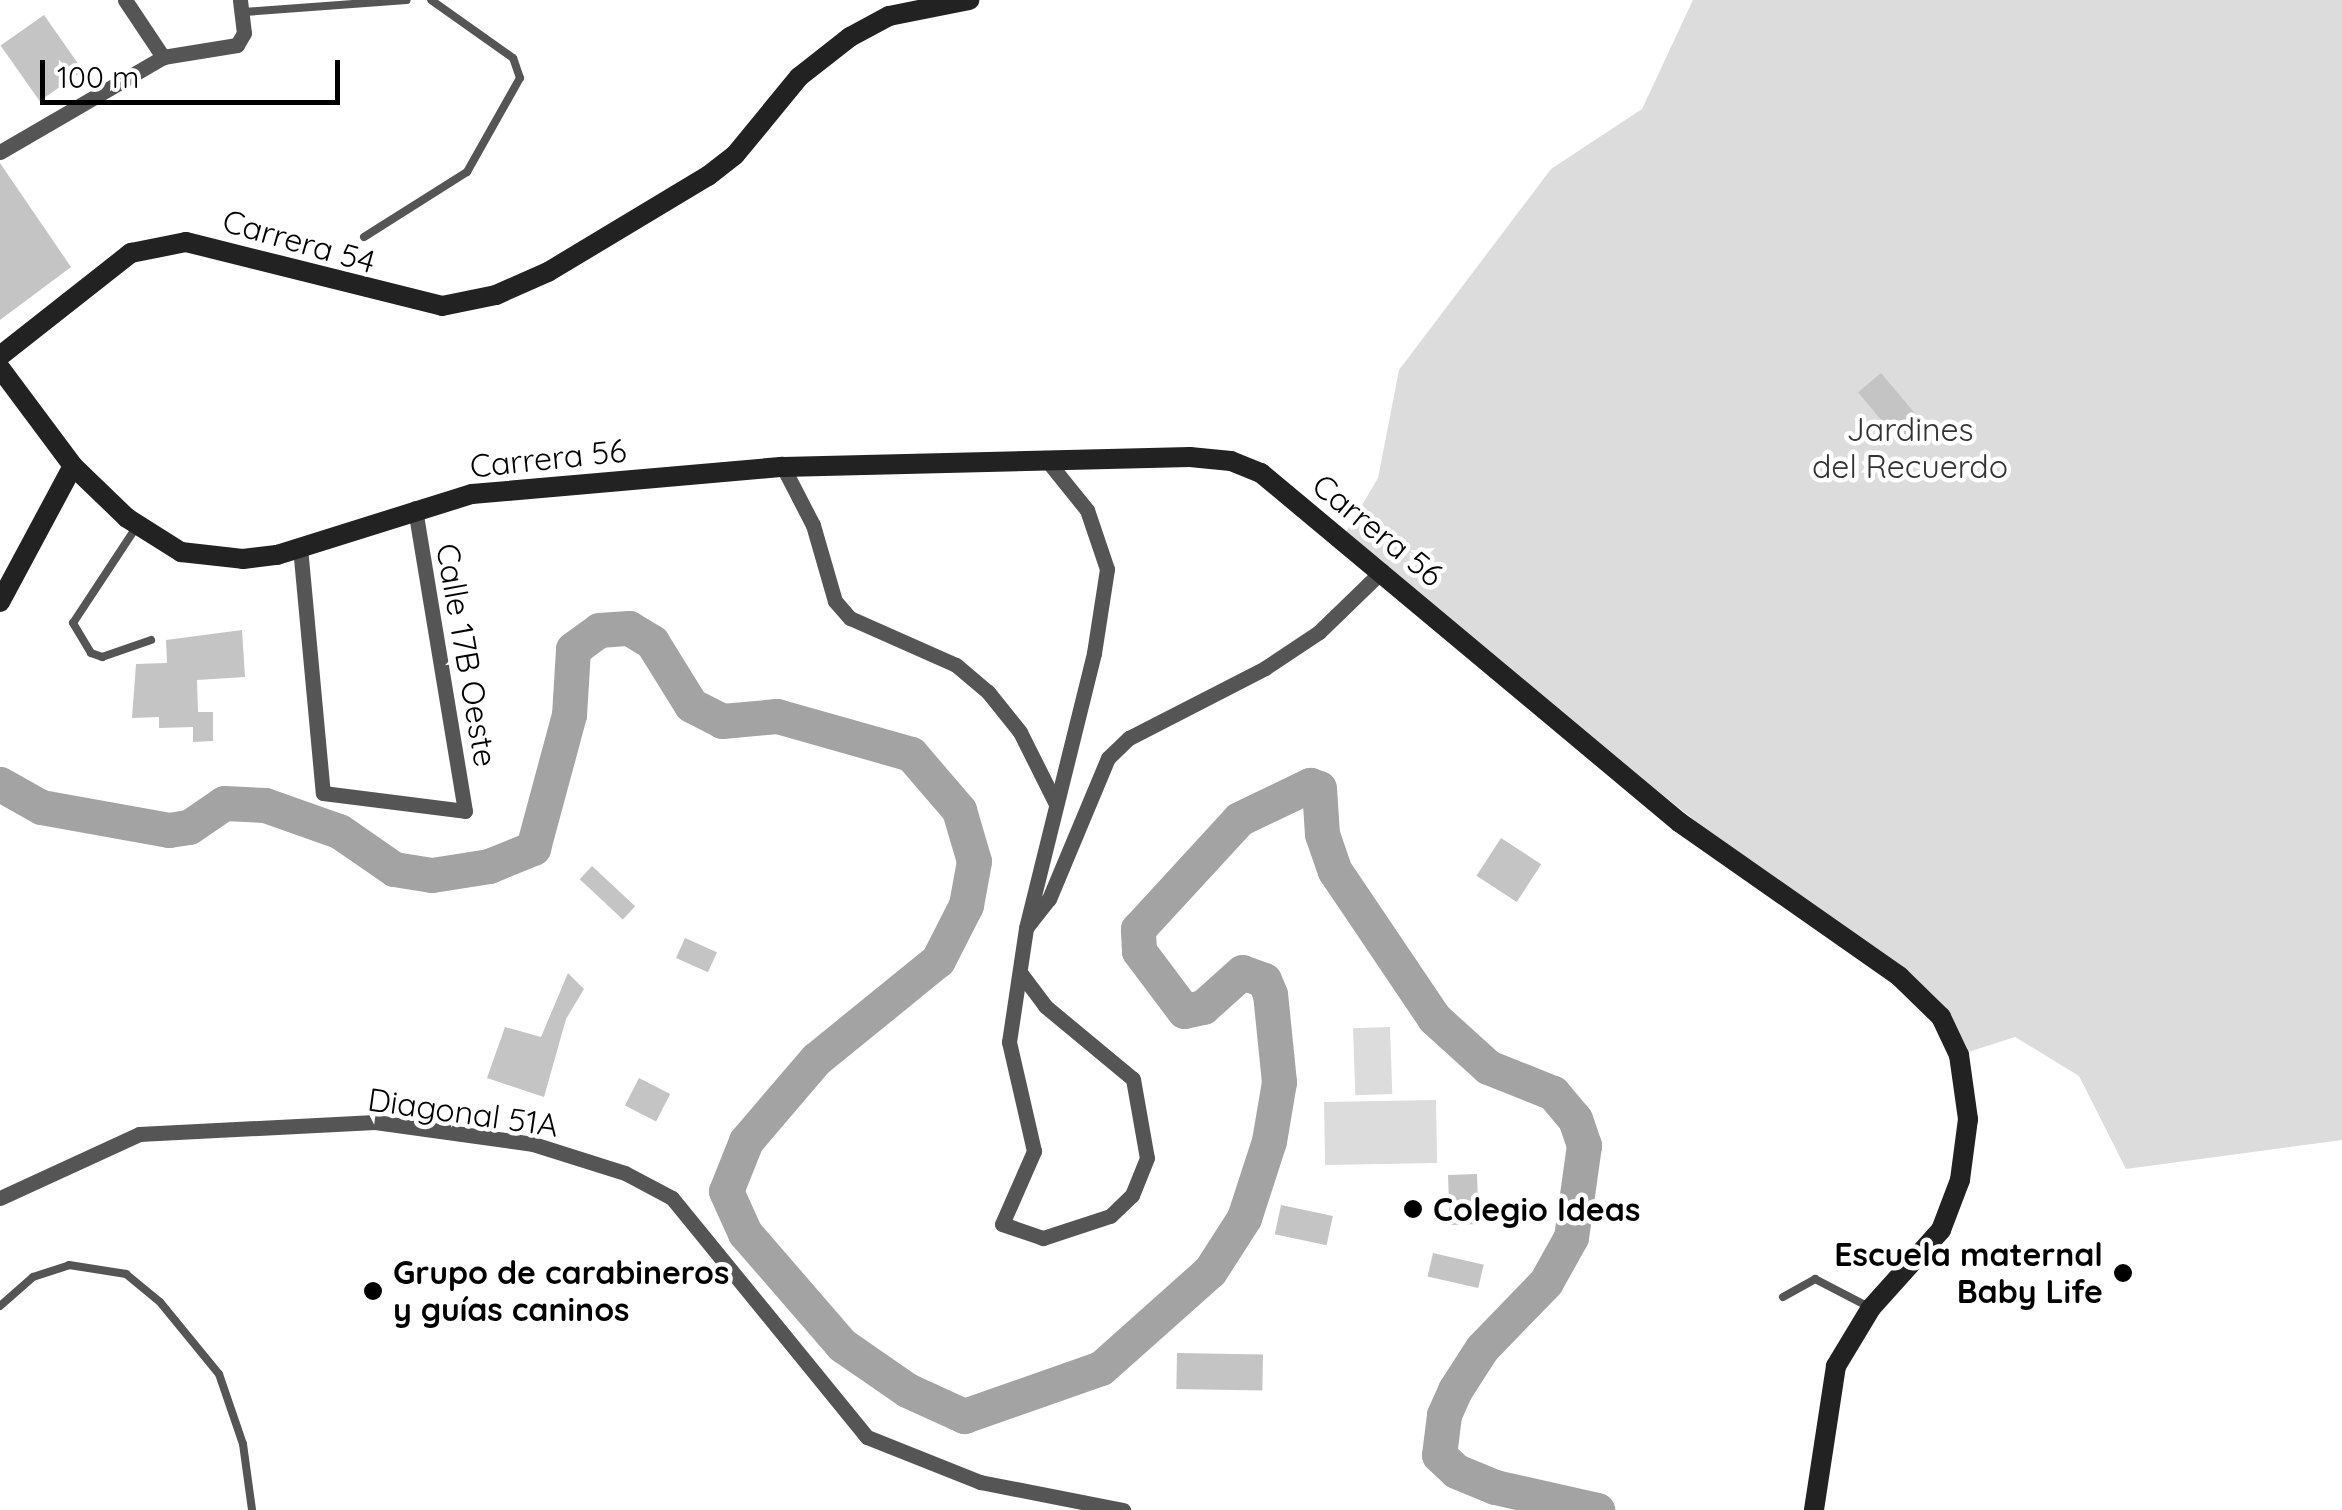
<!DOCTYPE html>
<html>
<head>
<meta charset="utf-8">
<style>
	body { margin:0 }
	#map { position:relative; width:2342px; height:1510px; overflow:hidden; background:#fff; font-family:Quicksand,sans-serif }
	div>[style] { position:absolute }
	.green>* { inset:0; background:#dcdcdc; transform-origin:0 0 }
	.river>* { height:35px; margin:-17.5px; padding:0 17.5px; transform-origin:17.5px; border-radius:17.5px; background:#a3a3a3 }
	.building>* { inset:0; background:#c4c4c4; transform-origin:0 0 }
	.lane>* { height:8px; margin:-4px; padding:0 4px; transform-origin:4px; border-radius:4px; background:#555 }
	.street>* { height:15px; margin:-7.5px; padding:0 7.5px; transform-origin:7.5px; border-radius:7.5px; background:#555 }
	.secondary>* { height:20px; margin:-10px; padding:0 10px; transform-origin:10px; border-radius:10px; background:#222 }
	.dots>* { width:28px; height:28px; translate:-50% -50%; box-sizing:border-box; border:5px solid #fff; border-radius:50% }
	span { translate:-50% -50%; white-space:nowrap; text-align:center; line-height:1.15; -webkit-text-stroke:9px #fff; paint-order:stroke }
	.street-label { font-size:32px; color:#000 }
	.park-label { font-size:32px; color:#333 }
	.poi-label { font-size:32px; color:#000; font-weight:700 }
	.left { translate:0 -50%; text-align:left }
	.right { translate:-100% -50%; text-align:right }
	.scale { position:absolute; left:40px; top:60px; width:300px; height:45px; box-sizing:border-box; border:5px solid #000; border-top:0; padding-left:12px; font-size:30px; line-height:35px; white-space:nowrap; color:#000; -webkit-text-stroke:8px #fff; paint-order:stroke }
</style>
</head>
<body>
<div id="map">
	<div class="green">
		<i style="clip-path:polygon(1693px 0,2342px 0,2342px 1140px,2126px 1169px,2079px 1076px,2015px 1037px,1959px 1055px,1941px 1017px,1342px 539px,1378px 478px,1399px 370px,1551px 169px,1642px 109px)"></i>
		<i style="left:1390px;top:1027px;width:67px;height:37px;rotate:88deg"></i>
		<i style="left:1436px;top:1100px;width:63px;height:112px;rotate:89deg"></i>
	</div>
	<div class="river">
		<i style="left:0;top:784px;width:47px;rotate:29.3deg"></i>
		<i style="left:41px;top:807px;width:130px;rotate:10.2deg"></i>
		<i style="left:169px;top:830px;width:20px;rotate:-9deg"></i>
		<i style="left:189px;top:827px;width:42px;rotate:-34.4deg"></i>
		<i style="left:224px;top:803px;width:41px;rotate:2.8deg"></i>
		<i style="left:265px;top:805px;width:78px;rotate:19.4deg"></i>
		<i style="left:339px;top:831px;width:67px;rotate:34.6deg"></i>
		<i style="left:394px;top:869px;width:38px;rotate:9deg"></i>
		<i style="left:432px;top:875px;width:58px;rotate:-9deg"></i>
		<i style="left:489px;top:866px;width:48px;rotate:-22.2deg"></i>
		<i style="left:533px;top:848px;width:138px;rotate:-74.9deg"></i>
		<i style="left:569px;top:715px;width:66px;rotate:-86.5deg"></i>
		<i style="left:573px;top:649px;width:32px;rotate:-36deg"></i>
		<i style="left:599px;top:630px;width:30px;rotate:-4deg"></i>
		<i style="left:629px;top:628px;width:27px;rotate:31deg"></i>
		<i style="left:652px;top:642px;width:74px;rotate:58.2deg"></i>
		<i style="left:691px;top:705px;width:35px;rotate:27deg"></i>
		<i style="left:722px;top:721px;width:55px;rotate:-5.2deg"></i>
		<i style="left:777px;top:716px;width:139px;rotate:15.8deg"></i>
		<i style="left:911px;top:754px;width:74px;rotate:49.4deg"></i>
		<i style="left:959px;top:810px;width:53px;rotate:73.6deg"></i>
		<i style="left:974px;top:861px;width:45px;rotate:100.3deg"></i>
		<i style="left:966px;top:905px;width:62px;rotate:117deg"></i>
		<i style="left:938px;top:960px;width:157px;rotate:140.9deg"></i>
		<i style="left:816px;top:1059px;width:108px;rotate:130.5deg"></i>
		<i style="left:746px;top:1141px;width:54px;rotate:111.8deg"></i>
		<i style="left:726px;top:1191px;width:46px;rotate:65.7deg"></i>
		<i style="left:745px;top:1233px;width:148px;rotate:49.1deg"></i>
		<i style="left:842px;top:1345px;width:79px;rotate:34.7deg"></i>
		<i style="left:907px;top:1390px;width:63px;rotate:24.5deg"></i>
		<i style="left:964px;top:1416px;width:145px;rotate:-19.3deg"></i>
		<i style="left:1101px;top:1368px;width:146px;rotate:-41.7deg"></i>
		<i style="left:1210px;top:1271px;width:63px;rotate:-57.3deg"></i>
		<i style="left:1244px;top:1218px;width:81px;rotate:-72deg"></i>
		<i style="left:1269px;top:1141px;width:60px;rotate:-80.4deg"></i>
		<i style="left:1279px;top:1082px;width:88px;rotate:-95.8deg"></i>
		<i style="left:1270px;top:994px;width:15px;rotate:-113deg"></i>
		<i style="left:1264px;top:980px;width:23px;rotate:-160deg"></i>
		<i style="left:1242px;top:972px;width:52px;rotate:138.1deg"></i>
		<i style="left:1203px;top:1007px;width:19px;rotate:168deg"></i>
		<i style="left:1184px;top:1011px;width:75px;rotate:-126.9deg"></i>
		<i style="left:1139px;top:951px;width:22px;rotate:-93deg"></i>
		<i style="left:1138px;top:929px;width:149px;rotate:-47.4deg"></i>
		<i style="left:1239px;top:819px;width:79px;rotate:-25.6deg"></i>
		<i style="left:1310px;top:785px;width:9px;rotate:18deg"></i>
		<i style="left:1319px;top:788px;width:46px;rotate:86.3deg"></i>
		<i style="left:1322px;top:834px;width:39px;rotate:71deg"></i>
		<i style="left:1335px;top:871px;width:177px;rotate:56deg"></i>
		<i style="left:1434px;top:1018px;width:73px;rotate:42.2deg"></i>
		<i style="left:1488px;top:1067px;width:70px;rotate:21.8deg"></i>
		<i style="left:1553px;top:1093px;width:34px;rotate:50deg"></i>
		<i style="left:1575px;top:1119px;width:28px;rotate:71deg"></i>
		<i style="left:1584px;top:1145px;width:93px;rotate:98deg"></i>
		<i style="left:1571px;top:1237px;width:51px;rotate:119.1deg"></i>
		<i style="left:1546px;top:1282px;width:92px;rotate:134.1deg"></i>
		<i style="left:1482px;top:1348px;width:50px;rotate:122.7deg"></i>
		<i style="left:1455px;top:1390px;width:27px;rotate:114deg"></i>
		<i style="left:1444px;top:1415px;width:40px;rotate:97.1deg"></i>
		<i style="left:1439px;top:1455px;width:23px;rotate:43deg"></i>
		<i style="left:1456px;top:1471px;width:42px;rotate:22.3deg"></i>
		<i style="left:1495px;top:1487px;width:105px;rotate:12.7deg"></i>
	</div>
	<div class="building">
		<i style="left:44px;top:15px;width:68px;height:53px;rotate:55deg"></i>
		<i style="clip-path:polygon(0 163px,71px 267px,0 320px)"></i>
		<i style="left:1881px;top:373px;width:69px;height:30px;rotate:50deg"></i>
		<i style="clip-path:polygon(242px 630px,245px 677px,197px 680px,198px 712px,213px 712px,213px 741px,193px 742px,193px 727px,159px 728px,159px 717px,132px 718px,136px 664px,167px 663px,166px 640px)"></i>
		<i style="left:1501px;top:838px;width:48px;height:45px;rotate:33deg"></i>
		<i style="left:592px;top:866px;width:59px;height:18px;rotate:43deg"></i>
		<i style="left:685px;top:938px;width:35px;height:22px;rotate:24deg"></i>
		<i style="clip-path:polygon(568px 973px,584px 989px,566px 1019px,544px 1097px,487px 1078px,505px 1027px,541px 1037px)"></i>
		<i style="left:639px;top:1078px;width:35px;height:31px;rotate:27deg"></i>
		<i style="left:1477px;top:1174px;width:50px;height:29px;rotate:88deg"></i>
		<i style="left:1281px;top:1205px;width:53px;height:30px;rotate:12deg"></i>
		<i style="left:1433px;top:1253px;width:52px;height:24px;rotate:13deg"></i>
		<i style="left:1177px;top:1353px;width:86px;height:36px;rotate:1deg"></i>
	</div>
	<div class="lane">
		<i style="left:244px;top:12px;width:163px;rotate:-4.2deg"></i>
		<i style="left:364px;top:237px;width:122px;rotate:-32.3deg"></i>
		<i style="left:467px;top:172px;width:108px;rotate:-60.6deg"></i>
		<i style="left:520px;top:78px;width:21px;rotate:-109deg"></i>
		<i style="left:513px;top:58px;width:100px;rotate:-144.7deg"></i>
		<i style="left:137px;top:526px;width:116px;rotate:123.4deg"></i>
		<i style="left:73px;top:623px;width:35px;rotate:59deg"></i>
		<i style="left:91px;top:653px;width:12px;rotate:20deg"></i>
		<i style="left:102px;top:657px;width:52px;rotate:-19.1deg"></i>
		<i style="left:1783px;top:1297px;width:37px;rotate:-29deg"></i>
		<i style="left:1815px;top:1279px;width:63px;rotate:27.4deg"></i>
		<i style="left:0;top:1306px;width:44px;rotate:-41.3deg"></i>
		<i style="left:33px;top:1277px;width:38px;rotate:-18deg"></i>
		<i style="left:69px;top:1265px;width:58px;rotate:9deg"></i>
		<i style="left:126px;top:1274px;width:44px;rotate:39.5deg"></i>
		<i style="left:160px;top:1302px;width:93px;rotate:50.7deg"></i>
		<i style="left:219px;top:1374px;width:74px;rotate:71.1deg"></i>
		<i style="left:243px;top:1444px;width:67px;rotate:82.2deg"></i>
	</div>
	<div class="street">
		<i style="left:125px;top:0;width:69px;rotate:56.3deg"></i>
		<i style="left:0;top:152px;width:189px;rotate:-30.2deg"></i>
		<i style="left:163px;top:57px;width:75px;rotate:-9.2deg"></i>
		<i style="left:237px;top:45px;width:14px;rotate:-60deg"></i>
		<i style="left:244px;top:33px;width:33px;rotate:-97deg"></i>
		<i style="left:783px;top:467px;width:65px;rotate:62.7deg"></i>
		<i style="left:813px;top:525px;width:79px;rotate:73.9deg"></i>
		<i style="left:835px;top:601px;width:23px;rotate:49deg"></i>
		<i style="left:850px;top:618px;width:116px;rotate:23.9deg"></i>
		<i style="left:956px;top:665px;width:42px;rotate:40.2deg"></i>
		<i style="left:988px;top:692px;width:51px;rotate:51.3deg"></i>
		<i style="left:1020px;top:732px;width:80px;rotate:63.4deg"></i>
		<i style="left:300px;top:547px;width:247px;rotate:84.7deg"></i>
		<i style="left:323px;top:793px;width:143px;rotate:7.2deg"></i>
		<i style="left:465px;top:811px;width:307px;rotate:-99.4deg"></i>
		<i style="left:1026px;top:928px;width:37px;rotate:-52deg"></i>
		<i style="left:1049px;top:899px;width:153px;rotate:-67.3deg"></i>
		<i style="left:1108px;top:758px;width:29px;rotate:-44deg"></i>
		<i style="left:1129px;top:738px;width:153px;rotate:-27.2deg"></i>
		<i style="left:1265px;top:668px;width:65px;rotate:-33.7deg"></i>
		<i style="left:1319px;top:632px;width:88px;rotate:-44.1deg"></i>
		<i style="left:1022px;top:975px;width:39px;rotate:53deg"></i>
		<i style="left:1045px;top:1006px;width:114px;rotate:39.7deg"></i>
		<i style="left:1133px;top:1079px;width:80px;rotate:80deg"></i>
		<i style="left:1147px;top:1158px;width:40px;rotate:112deg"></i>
		<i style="left:1132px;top:1195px;width:30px;rotate:136deg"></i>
		<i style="left:1110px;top:1216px;width:71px;rotate:161.8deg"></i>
		<i style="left:1043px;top:1238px;width:43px;rotate:-161.1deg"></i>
		<i style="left:1002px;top:1224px;width:80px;rotate:-66.3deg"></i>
		<i style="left:1034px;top:1151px;width:112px;rotate:-102.9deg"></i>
		<i style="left:1009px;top:1042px;width:115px;rotate:-81.5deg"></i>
		<i style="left:1026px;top:928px;width:283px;rotate:-76.1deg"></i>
		<i style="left:1094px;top:653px;width:85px;rotate:-81.2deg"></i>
		<i style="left:1107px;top:569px;width:62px;rotate:-108.7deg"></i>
		<i style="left:1087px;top:510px;width:67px;rotate:-128.9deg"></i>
		<i style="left:0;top:1198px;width:153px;rotate:-24.7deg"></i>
		<i style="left:139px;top:1134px;width:236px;rotate:-2.9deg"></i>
		<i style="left:375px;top:1122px;width:160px;rotate:7.9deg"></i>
		<i style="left:533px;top:1144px;width:96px;rotate:17.5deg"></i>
		<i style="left:625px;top:1173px;width:53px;rotate:28deg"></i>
		<i style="left:672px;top:1198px;width:308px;rotate:50.8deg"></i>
		<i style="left:867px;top:1437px;width:122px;rotate:21.7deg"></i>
		<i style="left:980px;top:1482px;width:146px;rotate:11.1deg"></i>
	</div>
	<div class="secondary">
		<i style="left:0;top:356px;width:167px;rotate:-38.2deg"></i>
		<i style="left:131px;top:253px;width:56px;rotate:-11.3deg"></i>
		<i style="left:186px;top:242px;width:264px;rotate:14deg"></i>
		<i style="left:442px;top:306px;width:55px;rotate:-11.5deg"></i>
		<i style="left:496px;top:295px;width:57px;rotate:-23.9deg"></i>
		<i style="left:548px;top:272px;width:187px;rotate:-31deg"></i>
		<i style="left:708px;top:176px;width:34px;rotate:-38deg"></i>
		<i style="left:735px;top:155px;width:101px;rotate:-50.6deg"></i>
		<i style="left:799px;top:77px;width:65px;rotate:-38.1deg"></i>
		<i style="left:850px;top:37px;width:44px;rotate:-28.3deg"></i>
		<i style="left:889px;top:16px;width:82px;rotate:-11.3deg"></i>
		<i style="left:0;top:368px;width:122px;rotate:53.3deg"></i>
		<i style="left:73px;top:466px;width:75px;rotate:43.9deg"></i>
		<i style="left:127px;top:518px;width:64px;rotate:32.2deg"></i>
		<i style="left:181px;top:552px;width:62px;rotate:6.4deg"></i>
		<i style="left:243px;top:559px;width:34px;rotate:-7deg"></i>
		<i style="left:277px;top:555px;width:204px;rotate:-17.4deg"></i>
		<i style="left:472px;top:494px;width:312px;rotate:-5deg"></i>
		<i style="left:783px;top:467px;width:407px;rotate:-1.4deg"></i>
		<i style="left:1190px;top:457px;width:41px;rotate:5.6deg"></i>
		<i style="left:1231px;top:461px;width:32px;rotate:22deg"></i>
		<i style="left:1261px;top:473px;width:545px;rotate:39.86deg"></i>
		<i style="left:1679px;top:822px;width:269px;rotate:35deg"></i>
		<i style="left:1899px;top:976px;width:59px;rotate:44.3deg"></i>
		<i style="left:1941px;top:1017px;width:42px;rotate:64.7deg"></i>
		<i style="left:1959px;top:1055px;width:65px;rotate:82deg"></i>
		<i style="left:1968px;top:1119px;width:62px;rotate:97.5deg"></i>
		<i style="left:1960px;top:1180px;width:53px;rotate:110.8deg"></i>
		<i style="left:1941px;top:1230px;width:105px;rotate:131.9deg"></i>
		<i style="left:1871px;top:1308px;width:68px;rotate:121.1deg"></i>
		<i style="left:1836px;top:1366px;width:146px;rotate:98.7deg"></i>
		<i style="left:0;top:602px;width:154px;rotate:-61.8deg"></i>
	</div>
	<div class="dots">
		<i style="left:1413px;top:1209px;background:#000"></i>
		<i style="left:2123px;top:1273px;background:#000"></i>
		<i style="left:373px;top:1291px;background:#000"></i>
	</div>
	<div class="street-label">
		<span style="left:299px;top:241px;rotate:16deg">Carrera 54</span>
		<span style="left:548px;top:458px;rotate:-6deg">Carrera 56</span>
		<span style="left:1378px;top:530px;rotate:39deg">Carrera 56</span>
		<span style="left:467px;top:655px;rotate:80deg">Calle 17B Oeste</span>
		<span style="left:463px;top:1112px;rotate:8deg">Diagonal 51A</span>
	</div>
	<div class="park-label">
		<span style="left:1910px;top:448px">Jardines<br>del Recuerdo</span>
	</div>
	<div class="poi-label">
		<span class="left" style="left:1433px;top:1209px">Colegio Ideas</span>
		<span class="right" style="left:2103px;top:1273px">Escuela maternal<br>Baby Life</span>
		<span class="left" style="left:393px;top:1291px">Grupo de carabineros<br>y guías caninos</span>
	</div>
	<div class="scale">100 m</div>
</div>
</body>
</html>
